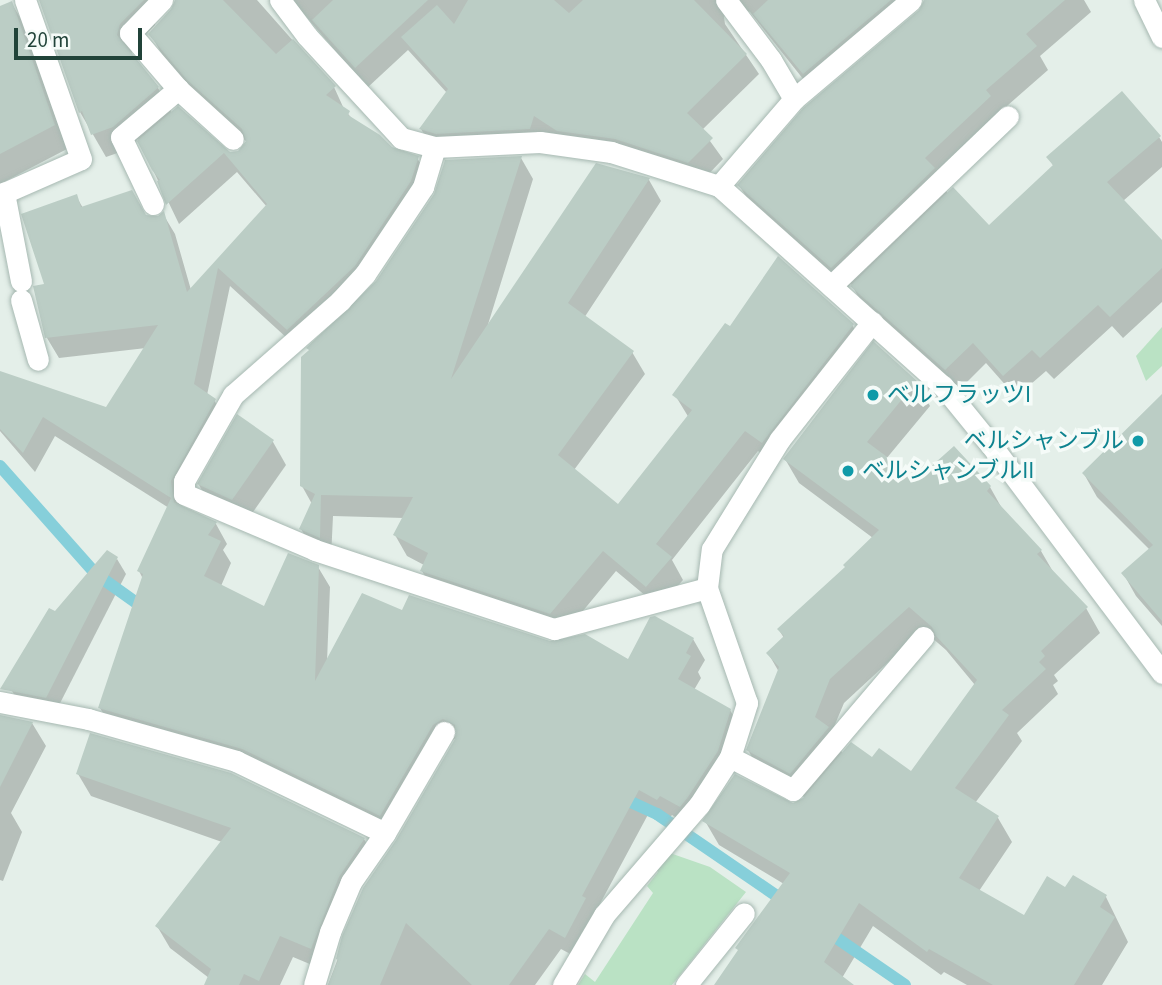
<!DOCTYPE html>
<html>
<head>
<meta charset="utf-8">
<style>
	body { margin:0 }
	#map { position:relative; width:1162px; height:985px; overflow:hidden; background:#e4efe9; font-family:"Source Sans 3","Noto Sans JP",sans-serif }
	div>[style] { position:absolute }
	.green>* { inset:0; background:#bae2c4 }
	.shadow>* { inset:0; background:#0003 }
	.stream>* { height:12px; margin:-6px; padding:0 6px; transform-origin:6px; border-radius:6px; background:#86cfda }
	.building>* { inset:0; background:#bbcdc5 }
	.roads { filter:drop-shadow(0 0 2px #a6b8b1) drop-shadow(0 0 2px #a6b8b1) }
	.minor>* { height:21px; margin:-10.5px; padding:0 10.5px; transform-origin:10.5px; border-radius:10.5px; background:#fff }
	.dots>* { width:19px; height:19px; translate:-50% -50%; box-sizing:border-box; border:4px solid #f5fbf8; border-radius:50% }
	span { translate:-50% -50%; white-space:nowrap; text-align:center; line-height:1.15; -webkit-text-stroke:7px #f5fbf8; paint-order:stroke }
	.culture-label { font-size:23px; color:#0d838f }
	.left { translate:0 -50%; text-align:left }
	.right { translate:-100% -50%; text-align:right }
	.scale { position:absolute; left:14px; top:28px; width:128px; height:32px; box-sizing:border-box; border:4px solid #214339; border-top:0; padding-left:9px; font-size:21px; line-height:24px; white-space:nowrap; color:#214339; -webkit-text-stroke:5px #f5fbf8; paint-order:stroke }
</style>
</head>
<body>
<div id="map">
	<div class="green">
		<i style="clip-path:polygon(1162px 327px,1162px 366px,1146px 381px,1136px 356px)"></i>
		<i style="clip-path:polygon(667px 852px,710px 867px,746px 892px,672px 985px,578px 985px,585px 974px,595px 982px,653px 893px,647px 886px,658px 872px,654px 867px)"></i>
	</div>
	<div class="shadow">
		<i style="clip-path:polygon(40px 0,155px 0,155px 25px,133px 48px,131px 55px,158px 88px,172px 113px,224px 151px,238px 153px,248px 143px,201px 100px,163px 56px,151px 35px,185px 0,257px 0,334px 87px,344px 109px,354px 121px,391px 149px,417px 158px,429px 178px,299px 349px,230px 286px,207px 395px,214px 400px,226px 421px,182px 502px,182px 508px,216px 524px,227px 544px,223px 550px,231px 563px,221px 586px,265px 608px,318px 567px,330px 587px,327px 662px,403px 613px,628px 661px,693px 639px,705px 660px,698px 672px,701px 678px,694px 690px,730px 710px,742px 731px,692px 827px,672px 815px,669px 819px,651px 809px,594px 915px,576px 957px,561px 949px,535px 985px,328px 985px,364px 889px,398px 841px,458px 737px,444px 745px,392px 835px,255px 769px,112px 728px,100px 708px,143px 579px,139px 571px,169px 508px,55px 436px,35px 472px,0 431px,0 373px,106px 409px,146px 348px,59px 358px,47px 338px,46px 286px,76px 196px,83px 208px,159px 218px,163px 214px,175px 234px,191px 290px,267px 207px,237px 172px,179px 224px,138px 139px,126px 150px,106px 157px,80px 112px)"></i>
		<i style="clip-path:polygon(292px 0,901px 0,815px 94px,750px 12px,738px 7px,729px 10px,724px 17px,725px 24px,759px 74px,702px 130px,723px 159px,701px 182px,570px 151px,433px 150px,421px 129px,447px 93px,408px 50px,367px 88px)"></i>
		<i style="clip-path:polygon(970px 0,1084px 0,1091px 12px,1040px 56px,1048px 70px,999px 113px,939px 179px,948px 194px,989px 228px,1054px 167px,1048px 157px,1159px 137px,1162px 142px,1162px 167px,1123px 201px,1162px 243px,1162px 302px,1123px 338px,1112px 326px,1054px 379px,1046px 371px,1016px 397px,986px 363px,958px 391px,865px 308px,851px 284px,845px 290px,753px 208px,739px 185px)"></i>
		<i style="clip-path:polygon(12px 4px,25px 26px,67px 149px,0 184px,0 8px)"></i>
		<i style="clip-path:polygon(521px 158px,533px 179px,486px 331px,597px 165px,649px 180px,661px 201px,584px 318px,632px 352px,645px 374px,574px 470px,619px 507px,689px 418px,675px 395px,730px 328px,852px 325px,865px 346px,775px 463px,758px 451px,672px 560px,683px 580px,659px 607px,616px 571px,563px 635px,434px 592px,422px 571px,424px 565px,407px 556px,395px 535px,404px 518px,333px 516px,331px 558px,313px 550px,301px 529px,312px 504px,302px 486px)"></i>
		<i style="clip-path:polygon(evenodd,916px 382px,930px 406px,886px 459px,917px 482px,990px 487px,1004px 512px,1041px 551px,1055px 575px,1086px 608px,1100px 633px,1054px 675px,1058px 681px,1053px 685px,1058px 694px,1017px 733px,1022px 741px,975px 803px,998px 818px,1012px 842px,979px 891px,1024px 917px,1066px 889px,1074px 877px,1106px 897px,1128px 942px,1102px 985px,967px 985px,944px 972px,941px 975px,873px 926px,842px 978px,851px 985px,716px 985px,784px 884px,719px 845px,705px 821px,793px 805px,806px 798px,762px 775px,748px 750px,779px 672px,768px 653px,784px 638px,779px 630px,847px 568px,873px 538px,799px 483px,785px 459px,916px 382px,923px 630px,946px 650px,975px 685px,911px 773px,873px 759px,843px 754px,831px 734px,844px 703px,923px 630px)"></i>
		<i style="clip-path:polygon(1162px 414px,1162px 626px,1136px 596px,1123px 573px,1150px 550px,1097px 497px,1084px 474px)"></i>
		<i style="clip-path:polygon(238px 417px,273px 442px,286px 465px,246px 522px,212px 508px,199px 485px)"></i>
		<i style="clip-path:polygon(117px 559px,126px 574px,55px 713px,21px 706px,12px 691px,55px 613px)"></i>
		<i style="clip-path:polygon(0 717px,32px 723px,46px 746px,11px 813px,22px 832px,3px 881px,0 880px)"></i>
		<i style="clip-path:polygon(78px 774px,231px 775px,364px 839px,377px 861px,351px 899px,324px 970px,293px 957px,280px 985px,206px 985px,209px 978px,170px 948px,157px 926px,222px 842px,91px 796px)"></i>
	</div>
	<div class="stream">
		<i style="left:0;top:466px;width:144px;rotate:48.4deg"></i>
		<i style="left:96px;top:574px;width:60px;rotate:35.5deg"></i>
		<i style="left:620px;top:797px;width:41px;rotate:24.7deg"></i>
		<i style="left:657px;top:814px;width:158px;rotate:34.4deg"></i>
		<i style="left:825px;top:930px;width:97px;rotate:34.5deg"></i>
	</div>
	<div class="building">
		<i style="clip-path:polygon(39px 0,144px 0,120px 24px,117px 35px,159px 87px,113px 127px,91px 135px,82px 111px,79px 113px)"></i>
		<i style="clip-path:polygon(175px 0,223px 0,276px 54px,293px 39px,336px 86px,326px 95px,350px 111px,348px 115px,380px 135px,392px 147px,419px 156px,411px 181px,355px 266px,287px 330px,218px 268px,194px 384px,216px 399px,171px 481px,174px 502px,217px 522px,208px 535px,221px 541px,204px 576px,264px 606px,288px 553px,319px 565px,315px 681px,362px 593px,402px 610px,409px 595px,550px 641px,585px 634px,628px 659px,650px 617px,655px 616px,694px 638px,686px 653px,691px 656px,678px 679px,731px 709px,718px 751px,688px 797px,680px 807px,660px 796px,657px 800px,639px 790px,582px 896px,586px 898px,565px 938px,549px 929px,509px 985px,472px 985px,406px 923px,380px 985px,328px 985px,338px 960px,336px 959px,342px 936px,363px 888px,396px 840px,455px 739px,455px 725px,443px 719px,433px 725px,380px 816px,242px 749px,98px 708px,143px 574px,137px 571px,171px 498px,43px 417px,23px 453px,0 429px,0 371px,106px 407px,158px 325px,45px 338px,33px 286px,44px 284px,21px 214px,77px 194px,81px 207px,132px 190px,146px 215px,158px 216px,164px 211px,187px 292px,267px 204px,224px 153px,166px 205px,157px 181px,160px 180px,152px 170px,137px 141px,178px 106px,230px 152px,238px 151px,246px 141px,242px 129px,187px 80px,148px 34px,171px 9px)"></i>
		<i style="clip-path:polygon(333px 0,428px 0,355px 68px,312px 20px)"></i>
		<i style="clip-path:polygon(468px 0,554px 0,569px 13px,583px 0,694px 0,747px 54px,687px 113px,713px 138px,688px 163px,615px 139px,557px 131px,534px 116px,530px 129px,436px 134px,419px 129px,448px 89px,401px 37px,437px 5px,454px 24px)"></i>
		<i style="clip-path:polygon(768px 0,891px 0,803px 74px,753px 14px)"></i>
		<i style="clip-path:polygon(924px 0,1065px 0,1026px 34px,1037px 46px,986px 90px,991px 96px,925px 158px,935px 168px,831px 268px,737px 185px,803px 108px,919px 10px)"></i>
		<i style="clip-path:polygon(12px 1px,55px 125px,0 154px,0 6px)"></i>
		<i style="clip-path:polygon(1122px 91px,1161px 136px,1107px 182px,1162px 240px,1162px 268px,1110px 317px,1098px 305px,1040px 358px,1032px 350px,1003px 376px,973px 343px,945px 370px,850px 286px,953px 187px,989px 225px,1053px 165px,1046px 157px)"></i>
		<i style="clip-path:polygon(522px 156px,451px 379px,596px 163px,650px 178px,568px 303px,634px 351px,558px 455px,618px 504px,692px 410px,672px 395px,725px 323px,730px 326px,778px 256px,854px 324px,762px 443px,745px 431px,656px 544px,672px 557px,646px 587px,603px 551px,550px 614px,420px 571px,428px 553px,393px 535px,413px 497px,321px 495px,320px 538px,299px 529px,315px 494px,300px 486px,301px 357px,309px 350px,306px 348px,376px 281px,434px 194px,445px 160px)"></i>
		<i style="clip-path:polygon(873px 341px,917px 381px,867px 442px,917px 479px,954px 446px,991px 486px,987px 491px,1042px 550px,1037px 554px,1088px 607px,1041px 651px,1045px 656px,1039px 662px,1046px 669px,1002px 710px,1009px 715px,955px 788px,999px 816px,959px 878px,1024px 915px,1047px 876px,1065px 887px,1073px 875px,1107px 895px,1100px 907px,1115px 917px,1074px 985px,993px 985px,929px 949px,927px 952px,859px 903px,824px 962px,854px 985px,714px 985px,738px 950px,735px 948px,790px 873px,702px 821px,735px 774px,793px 803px,803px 798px,851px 742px,872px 757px,879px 748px,911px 771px,977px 680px,936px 636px,932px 627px,909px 607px,830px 679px,815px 717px,829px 727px,790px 774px,746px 750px,779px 667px,766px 653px,784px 636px,777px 629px,845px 567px,843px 565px,879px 530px,783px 459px)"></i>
		<i style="clip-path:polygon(1162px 394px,1162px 621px,1121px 573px,1153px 545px,1082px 473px)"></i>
		<i style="clip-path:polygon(237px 414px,274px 440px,232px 500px,197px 484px)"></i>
		<i style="clip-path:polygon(107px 550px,118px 557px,46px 698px,0 689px,49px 608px,55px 611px)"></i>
		<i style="clip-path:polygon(0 715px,33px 722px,0 787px)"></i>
		<i style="clip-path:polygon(90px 733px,231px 773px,365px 838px,339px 877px,311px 949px,280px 936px,259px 981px,244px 974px,239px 985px,204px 985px,211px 969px,155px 926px,231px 828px,76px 774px)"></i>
	</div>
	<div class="roads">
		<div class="minor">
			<i style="left:162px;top:0;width:46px;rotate:134.1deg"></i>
			<i style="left:130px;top:33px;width:74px;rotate:49.4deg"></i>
			<i style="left:178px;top:89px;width:74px;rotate:42.3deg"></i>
			<i style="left:280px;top:0;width:45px;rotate:53.1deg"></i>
			<i style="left:307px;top:36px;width:139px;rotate:47.3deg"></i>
			<i style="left:401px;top:138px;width:35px;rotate:15deg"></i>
			<i style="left:435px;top:147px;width:105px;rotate:-2.7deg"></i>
			<i style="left:540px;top:142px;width:72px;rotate:8deg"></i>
			<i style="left:611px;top:152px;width:113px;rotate:17.5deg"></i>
			<i style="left:719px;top:186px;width:300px;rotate:41.8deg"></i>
			<i style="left:943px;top:386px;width:76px;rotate:50.9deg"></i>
			<i style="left:991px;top:445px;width:285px;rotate:53.1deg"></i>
			<i style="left:726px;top:0;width:75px;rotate:53.1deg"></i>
			<i style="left:771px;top:60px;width:45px;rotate:59.5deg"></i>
			<i style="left:1144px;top:0;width:41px;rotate:64.1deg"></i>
			<i style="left:435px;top:147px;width:42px;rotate:106.7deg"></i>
			<i style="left:423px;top:187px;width:105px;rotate:123.7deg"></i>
			<i style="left:365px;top:274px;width:37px;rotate:133deg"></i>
			<i style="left:340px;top:301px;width:142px;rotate:138.7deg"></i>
			<i style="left:233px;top:395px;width:99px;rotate:119.7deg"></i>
			<i style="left:184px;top:481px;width:13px;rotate:90deg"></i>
			<i style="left:184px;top:494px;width:142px;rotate:23.1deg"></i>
			<i style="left:315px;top:550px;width:252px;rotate:18.3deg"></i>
			<i style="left:554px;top:629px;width:158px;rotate:-15deg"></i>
			<i style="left:719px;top:186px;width:115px;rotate:-49.2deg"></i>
			<i style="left:794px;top:99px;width:153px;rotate:-40.2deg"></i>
			<i style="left:153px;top:204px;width:74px;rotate:-115.5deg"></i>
			<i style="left:121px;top:137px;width:75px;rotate:-40.1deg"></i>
			<i style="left:21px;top:281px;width:90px;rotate:-100.9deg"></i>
			<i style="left:4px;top:193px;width:84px;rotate:-23.8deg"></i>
			<i style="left:81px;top:159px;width:169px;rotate:-109.4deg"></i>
			<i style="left:831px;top:286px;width:245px;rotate:-43.8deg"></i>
			<i style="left:21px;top:300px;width:62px;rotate:74.2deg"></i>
			<i style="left:0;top:702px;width:90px;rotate:10.9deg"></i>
			<i style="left:88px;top:719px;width:154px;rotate:15.8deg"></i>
			<i style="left:236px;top:761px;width:165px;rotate:25.8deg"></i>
			<i style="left:385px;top:833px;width:60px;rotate:124.8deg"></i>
			<i style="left:351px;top:882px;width:54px;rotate:112.8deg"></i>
			<i style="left:330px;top:932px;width:55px;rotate:106.8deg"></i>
			<i style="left:730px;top:757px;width:71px;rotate:27.6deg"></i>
			<i style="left:793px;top:790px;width:201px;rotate:-49.6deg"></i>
			<i style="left:385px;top:833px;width:117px;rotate:-59.7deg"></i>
			<i style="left:563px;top:985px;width:81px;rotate:-59.6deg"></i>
			<i style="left:604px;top:915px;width:145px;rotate:-49.2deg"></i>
			<i style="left:699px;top:805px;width:57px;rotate:-57.1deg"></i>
			<i style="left:730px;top:757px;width:57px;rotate:-72.5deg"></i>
			<i style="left:747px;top:703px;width:122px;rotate:-109.2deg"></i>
			<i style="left:707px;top:588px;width:39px;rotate:-83deg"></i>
			<i style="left:712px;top:549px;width:129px;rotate:-58.3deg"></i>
			<i style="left:780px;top:439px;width:149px;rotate:-51.8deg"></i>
			<i style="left:686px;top:985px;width:92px;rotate:-51.1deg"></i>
		</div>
	</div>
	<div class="dots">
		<i style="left:873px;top:395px;background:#0f9aa8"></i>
		<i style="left:1138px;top:441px;background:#0f9aa8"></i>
		<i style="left:848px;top:471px;background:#0f9aa8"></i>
	</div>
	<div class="culture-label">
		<span class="left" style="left:887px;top:395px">ベルフラッツI</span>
		<span class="right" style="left:1124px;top:441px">ベルシャンブル</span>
		<span class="left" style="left:862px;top:471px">ベルシャンブルII</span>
	</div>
	<div class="scale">20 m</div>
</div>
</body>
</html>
